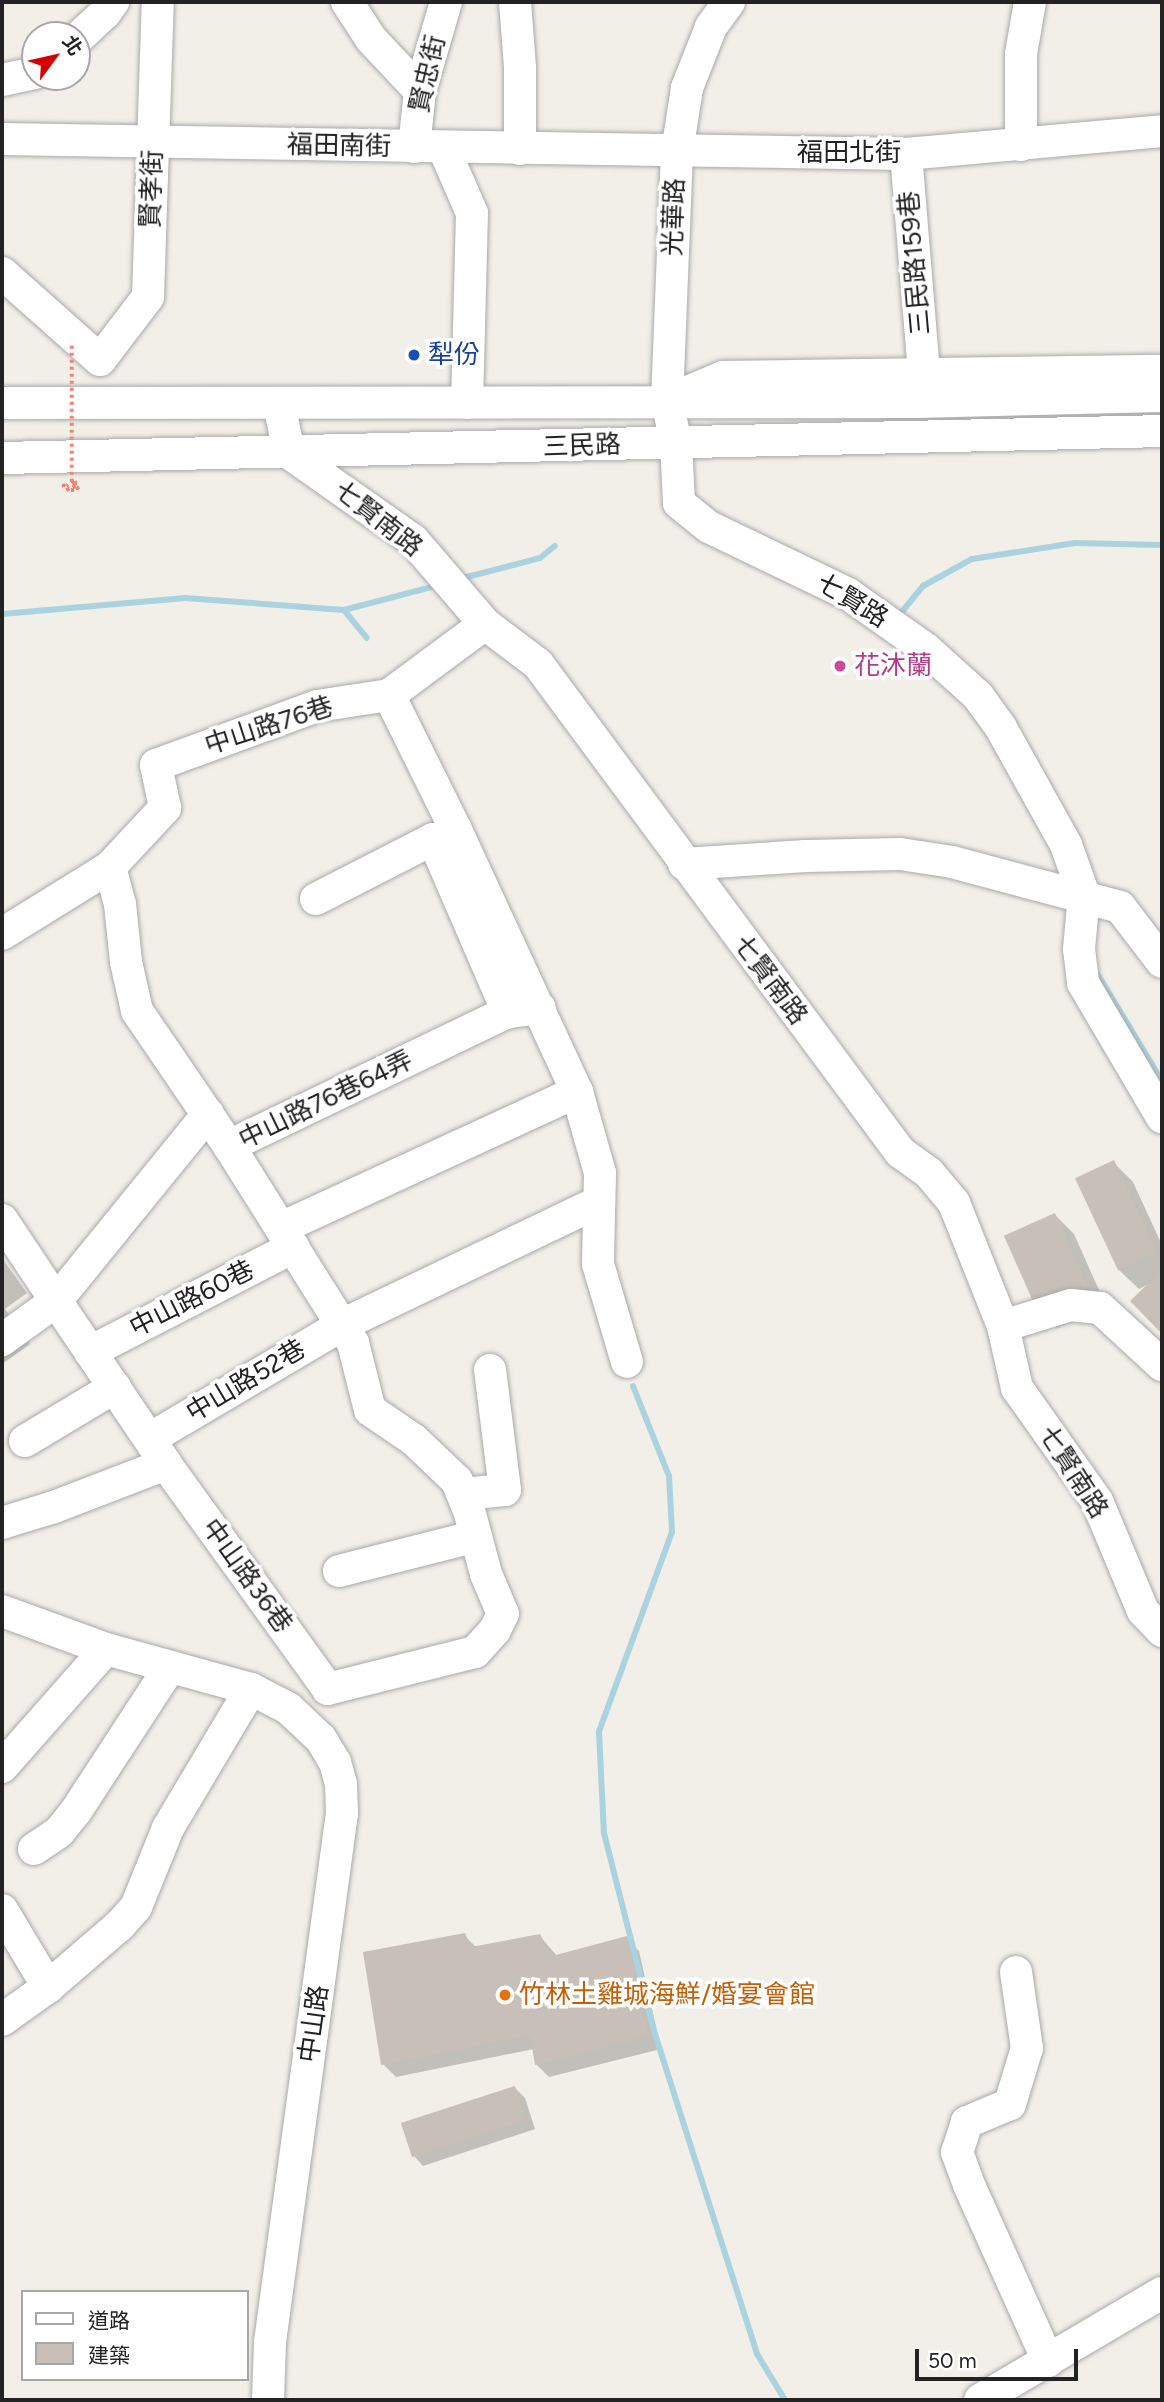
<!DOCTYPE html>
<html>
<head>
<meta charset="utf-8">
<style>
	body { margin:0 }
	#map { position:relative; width:1164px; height:2402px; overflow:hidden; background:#f2efe9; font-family:Figtree,"Noto Sans TC",sans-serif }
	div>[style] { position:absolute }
	.shadow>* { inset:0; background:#0003 }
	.stream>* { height:6px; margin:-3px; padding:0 3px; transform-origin:3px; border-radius:3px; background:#aad3df }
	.building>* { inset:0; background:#c7bfb8; transform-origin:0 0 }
	.path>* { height:3.5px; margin-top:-1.75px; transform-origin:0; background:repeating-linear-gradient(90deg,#fa8072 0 3.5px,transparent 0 7px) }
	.roads { filter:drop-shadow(0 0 2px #a9a9a9) drop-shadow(0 0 2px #a9a9a9) }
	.minor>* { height:32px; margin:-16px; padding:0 16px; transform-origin:16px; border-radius:16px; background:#fff }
	.path-bridge>* { height:3.5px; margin-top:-1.75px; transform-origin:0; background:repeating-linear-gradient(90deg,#fa8072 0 3.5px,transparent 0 7px) }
	.dots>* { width:19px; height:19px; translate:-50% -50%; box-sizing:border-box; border:4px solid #fff; border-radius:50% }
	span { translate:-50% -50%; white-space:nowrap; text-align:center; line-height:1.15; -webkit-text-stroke:7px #fff; paint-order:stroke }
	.street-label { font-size:26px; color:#222 }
	.transit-label { font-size:26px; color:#164399 }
	.left { translate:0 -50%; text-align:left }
	.hotel-label { font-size:26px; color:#b23c85 }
	.food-label { font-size:26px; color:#c56008 }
	.frame { position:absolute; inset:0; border:4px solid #222; pointer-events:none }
	.legend { position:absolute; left:21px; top:2290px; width:228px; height:91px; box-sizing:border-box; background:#fff; border:2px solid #a7a7a7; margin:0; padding:9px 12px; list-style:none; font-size:21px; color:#222 }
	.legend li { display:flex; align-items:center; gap:14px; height:35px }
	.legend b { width:35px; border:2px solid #a7a7a7 }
	.north { position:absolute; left:21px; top:21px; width:70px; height:70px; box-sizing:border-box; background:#fff; border:2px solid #a7a7a7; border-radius:50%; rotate:57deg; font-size:19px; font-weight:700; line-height:28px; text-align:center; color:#222 }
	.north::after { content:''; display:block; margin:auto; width:24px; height:32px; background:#d40000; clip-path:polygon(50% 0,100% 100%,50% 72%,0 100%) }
	.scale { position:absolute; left:915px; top:2349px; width:163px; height:32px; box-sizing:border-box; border:4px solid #222; border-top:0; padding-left:9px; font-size:21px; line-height:24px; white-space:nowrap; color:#222; -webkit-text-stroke:5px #fff; paint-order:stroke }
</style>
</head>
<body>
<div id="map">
	<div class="shadow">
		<i style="clip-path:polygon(1113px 1162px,1133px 1182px,1162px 1245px,1162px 1332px,1132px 1301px,1149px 1284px,1139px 1289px,1119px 1270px)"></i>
		<i style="clip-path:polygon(1055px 1215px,1074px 1234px,1106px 1306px,1057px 1328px,1038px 1309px)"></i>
		<i style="clip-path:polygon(2px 1258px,27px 1293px,5px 1309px,30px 1344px,2px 1364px)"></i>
		<i style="clip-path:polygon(464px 1935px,477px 1948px,539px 1935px,557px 1956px,626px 1938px,639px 1951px,661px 2049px,549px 2077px,536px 2064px,534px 2049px,396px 2077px,383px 2064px)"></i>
		<i style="clip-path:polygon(515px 2088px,525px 2098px,535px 2129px,423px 2166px,414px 2156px)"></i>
	</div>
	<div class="stream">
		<i style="left:459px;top:579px;width:84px;rotate:-14.5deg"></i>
		<i style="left:540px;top:558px;width:19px;rotate:-39deg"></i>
		<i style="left:344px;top:610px;width:98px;rotate:-14.7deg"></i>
		<i style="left:901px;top:613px;width:35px;rotate:-51deg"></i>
		<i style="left:923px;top:586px;width:56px;rotate:-28.9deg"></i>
		<i style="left:972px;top:559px;width:104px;rotate:-8.8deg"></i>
		<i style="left:1075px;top:543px;width:87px;rotate:1.3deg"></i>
		<i style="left:2px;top:614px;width:184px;rotate:-5deg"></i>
		<i style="left:185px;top:598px;width:159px;rotate:4.3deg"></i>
		<i style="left:344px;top:610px;width:36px;rotate:51deg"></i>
		<i style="left:1095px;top:970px;width:130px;rotate:58.9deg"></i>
		<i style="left:633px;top:1386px;width:97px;rotate:68.2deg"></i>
		<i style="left:669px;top:1476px;width:56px;rotate:86.9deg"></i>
		<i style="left:672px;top:1532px;width:213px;rotate:110.1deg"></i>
		<i style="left:599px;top:1732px;width:101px;rotate:87.2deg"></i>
		<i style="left:604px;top:1833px;width:207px;rotate:75.8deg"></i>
		<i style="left:655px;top:2034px;width:336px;rotate:72.3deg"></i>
		<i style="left:757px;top:2354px;width:54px;rotate:58.7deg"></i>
	</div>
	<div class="building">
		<i style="left:1114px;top:1160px;width:102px;height:43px;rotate:65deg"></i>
		<i style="left:1055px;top:1213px;width:81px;height:56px;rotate:66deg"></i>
		<i style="clip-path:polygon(1158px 1274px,1162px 1278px,1162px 1334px,1130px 1301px)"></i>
		<i style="clip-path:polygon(465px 1933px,471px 1947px,540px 1934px,552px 1956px,627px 1936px,649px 2036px,535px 2065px,530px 2035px,381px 2065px,363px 1952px)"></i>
		<i style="left:515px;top:2086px;width:36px;height:120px;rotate:72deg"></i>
	</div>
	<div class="path">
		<i style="left:63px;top:484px;width:7px;rotate:63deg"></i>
		<i style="left:66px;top:490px;width:10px;rotate:-24deg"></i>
		<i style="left:75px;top:486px;width:5px;rotate:-101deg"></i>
		<i style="left:74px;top:481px;width:9px;rotate:144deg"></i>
		<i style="left:71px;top:490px;width:7px"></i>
		<i style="left:78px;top:490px;width:9px;rotate:-111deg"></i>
	</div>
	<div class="roads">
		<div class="minor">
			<i style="left:347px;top:2px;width:44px;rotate:57deg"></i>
			<i style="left:371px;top:39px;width:71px;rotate:46.7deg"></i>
			<i style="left:515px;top:2px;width:65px;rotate:85.6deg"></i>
			<i style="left:520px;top:67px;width:82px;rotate:90deg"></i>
			<i style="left:729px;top:2px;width:31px;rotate:126deg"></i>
			<i style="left:711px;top:27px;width:66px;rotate:111.5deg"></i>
			<i style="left:687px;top:88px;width:65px;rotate:98.9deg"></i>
			<i style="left:677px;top:152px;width:249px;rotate:92.3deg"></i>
			<i style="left:667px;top:401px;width:43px;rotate:77.9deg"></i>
			<i style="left:676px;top:443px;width:60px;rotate:87.1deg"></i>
			<i style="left:679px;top:503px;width:38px;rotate:39deg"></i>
			<i style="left:709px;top:527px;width:154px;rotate:25.7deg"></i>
			<i style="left:848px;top:594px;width:95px;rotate:35.2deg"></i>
			<i style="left:926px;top:649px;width:70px;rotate:42.1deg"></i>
			<i style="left:978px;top:696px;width:39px;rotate:54deg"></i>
			<i style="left:1001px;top:728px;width:134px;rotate:60.9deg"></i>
			<i style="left:1066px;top:845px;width:53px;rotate:70.2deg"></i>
			<i style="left:1084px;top:895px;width:54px;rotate:95.3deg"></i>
			<i style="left:1079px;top:949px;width:34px;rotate:83deg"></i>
			<i style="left:1083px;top:983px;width:156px;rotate:59.5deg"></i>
			<i style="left:77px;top:39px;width:38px;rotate:-43deg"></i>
			<i style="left:105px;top:13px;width:14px;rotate:-54deg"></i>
			<i style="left:2px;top:80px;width:34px;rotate:-12deg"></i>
			<i style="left:2px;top:139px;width:904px;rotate:0.95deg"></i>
			<i style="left:906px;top:154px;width:257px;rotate:-5.1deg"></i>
			<i style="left:1021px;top:145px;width:91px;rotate:-90deg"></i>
			<i style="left:1021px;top:54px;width:53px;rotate:-80.2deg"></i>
			<i style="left:414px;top:147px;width:56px;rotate:-83.9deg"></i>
			<i style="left:420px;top:91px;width:93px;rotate:-73.7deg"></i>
			<i style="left:444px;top:149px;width:70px;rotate:66.4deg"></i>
			<i style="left:472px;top:213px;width:190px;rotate:91.5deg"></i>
			<i style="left:906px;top:154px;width:220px;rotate:85.3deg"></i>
			<i style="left:2px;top:273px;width:131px;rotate:41.6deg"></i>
			<i style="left:100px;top:360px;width:79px;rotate:-52.7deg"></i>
			<i style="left:148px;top:297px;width:295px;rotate:-88.1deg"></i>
			<i style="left:678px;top:396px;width:49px;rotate:-22.9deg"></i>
			<i style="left:723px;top:377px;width:439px;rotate:-0.8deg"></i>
			<i style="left:2px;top:403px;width:914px;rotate:-0.06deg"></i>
			<i style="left:916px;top:402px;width:246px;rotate:-1.4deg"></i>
			<i style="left:279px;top:403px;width:51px;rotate:78.7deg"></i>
			<i style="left:289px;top:453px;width:151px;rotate:35.1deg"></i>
			<i style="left:413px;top:540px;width:111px;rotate:49.4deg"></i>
			<i style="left:485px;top:624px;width:66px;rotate:37deg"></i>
			<i style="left:538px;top:664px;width:608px;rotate:53.43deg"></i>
			<i style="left:900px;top:1152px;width:36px;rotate:36deg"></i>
			<i style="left:929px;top:1173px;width:39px;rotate:50deg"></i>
			<i style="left:954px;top:1203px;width:132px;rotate:68.3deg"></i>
			<i style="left:1003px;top:1326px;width:64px;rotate:77.3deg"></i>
			<i style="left:1017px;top:1388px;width:138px;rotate:54.7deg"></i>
			<i style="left:1097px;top:1501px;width:119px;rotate:67.3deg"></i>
			<i style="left:1143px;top:1611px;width:28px;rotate:46deg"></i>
			<i style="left:2px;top:458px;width:1160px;rotate:-1.33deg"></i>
			<i style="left:389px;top:695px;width:151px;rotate:63.6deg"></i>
			<i style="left:456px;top:830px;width:289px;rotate:65.2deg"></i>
			<i style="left:577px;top:1092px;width:84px;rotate:74.1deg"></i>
			<i style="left:600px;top:1173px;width:91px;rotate:91.3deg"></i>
			<i style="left:598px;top:1264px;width:102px;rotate:73.5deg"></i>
			<i style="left:684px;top:864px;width:122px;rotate:-3.8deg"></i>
			<i style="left:806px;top:856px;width:94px;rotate:-1.2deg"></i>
			<i style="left:900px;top:854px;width:53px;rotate:8.7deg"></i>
			<i style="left:952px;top:862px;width:174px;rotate:15deg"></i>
			<i style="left:1120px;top:907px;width:69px;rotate:52.6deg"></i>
			<i style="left:110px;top:867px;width:81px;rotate:-47deg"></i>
			<i style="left:165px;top:808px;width:44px;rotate:-101.8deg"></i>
			<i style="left:156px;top:765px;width:171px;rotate:-20.1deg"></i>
			<i style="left:317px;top:706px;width:73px;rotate:-8.7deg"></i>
			<i style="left:389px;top:695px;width:119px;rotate:-36.5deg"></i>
			<i style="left:316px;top:899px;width:131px;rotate:-27.1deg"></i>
			<i style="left:433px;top:839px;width:189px;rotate:66.6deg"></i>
			<i style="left:2px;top:934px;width:127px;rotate:-31.8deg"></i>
			<i style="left:110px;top:867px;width:38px;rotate:75deg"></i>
			<i style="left:120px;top:904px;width:58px;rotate:84.1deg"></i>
			<i style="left:126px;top:962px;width:50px;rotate:77.3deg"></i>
			<i style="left:137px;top:1011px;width:163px;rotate:55.7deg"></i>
			<i style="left:229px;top:1146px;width:233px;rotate:57.8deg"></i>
			<i style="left:353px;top:1343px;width:69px;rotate:75.8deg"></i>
			<i style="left:370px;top:1410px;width:53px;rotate:34.3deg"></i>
			<i style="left:414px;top:1440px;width:59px;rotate:43.6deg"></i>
			<i style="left:457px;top:1481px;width:31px;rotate:68deg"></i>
			<i style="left:469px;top:1510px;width:66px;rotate:75.1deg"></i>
			<i style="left:486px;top:1574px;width:43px;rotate:67deg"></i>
			<i style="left:503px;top:1614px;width:18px;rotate:117deg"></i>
			<i style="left:495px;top:1630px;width:30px;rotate:132deg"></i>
			<i style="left:475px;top:1652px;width:152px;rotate:165.9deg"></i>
			<i style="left:328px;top:1689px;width:277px;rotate:-125.8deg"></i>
			<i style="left:166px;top:1464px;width:197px;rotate:-124deg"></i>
			<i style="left:56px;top:1301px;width:67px;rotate:144.2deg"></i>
			<i style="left:229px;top:1146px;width:310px;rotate:-25.7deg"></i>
			<i style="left:508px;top:1012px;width:32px;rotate:-7deg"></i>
			<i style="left:2px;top:1220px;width:97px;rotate:56.3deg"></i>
			<i style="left:56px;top:1301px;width:241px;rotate:-50.9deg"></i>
			<i style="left:281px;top:1228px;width:326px;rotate:-24.7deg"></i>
			<i style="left:1003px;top:1326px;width:71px;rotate:-17.2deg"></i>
			<i style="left:1071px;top:1305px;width:29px;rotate:6deg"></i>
			<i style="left:1100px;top:1308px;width:84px;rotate:42.6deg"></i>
			<i style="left:90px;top:1352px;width:229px;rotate:-27.3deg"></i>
			<i style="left:151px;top:1438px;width:222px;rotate:-30.6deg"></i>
			<i style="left:342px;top:1325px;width:285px;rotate:-25.6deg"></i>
			<i style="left:25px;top:1441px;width:105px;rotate:-31deg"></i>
			<i style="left:463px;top:1494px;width:42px;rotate:-5.4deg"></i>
			<i style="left:505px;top:1490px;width:121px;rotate:-97.1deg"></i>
			<i style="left:2px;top:1523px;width:54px;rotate:-17.1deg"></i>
			<i style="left:54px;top:1507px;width:120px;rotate:-21deg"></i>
			<i style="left:339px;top:1571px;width:141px;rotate:-14.3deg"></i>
			<i style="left:2px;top:1611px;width:111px;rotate:20.1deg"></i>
			<i style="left:106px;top:1649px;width:150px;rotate:15.4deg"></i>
			<i style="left:251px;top:1689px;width:42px;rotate:27.2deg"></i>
			<i style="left:288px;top:1708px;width:45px;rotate:43.2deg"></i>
			<i style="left:321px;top:1739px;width:27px;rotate:59deg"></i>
			<i style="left:335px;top:1762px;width:23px;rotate:75deg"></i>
			<i style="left:341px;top:1784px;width:29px;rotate:88deg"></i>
			<i style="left:342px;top:1813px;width:534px;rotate:97.75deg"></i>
			<i style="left:270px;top:2342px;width:58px;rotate:92deg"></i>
			<i style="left:2px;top:1767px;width:157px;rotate:-48.6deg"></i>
			<i style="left:34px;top:1849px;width:30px;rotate:-34deg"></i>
			<i style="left:59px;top:1832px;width:27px;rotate:-51deg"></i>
			<i style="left:76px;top:1811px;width:172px;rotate:-56.9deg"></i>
			<i style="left:2px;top:1910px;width:90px;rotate:59.1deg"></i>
			<i style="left:1016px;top:1972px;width:77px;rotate:81.8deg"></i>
			<i style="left:1027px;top:2048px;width:59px;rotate:106.9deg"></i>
			<i style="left:1010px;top:2104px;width:47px;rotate:157.3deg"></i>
			<i style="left:967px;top:2122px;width:32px;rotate:108deg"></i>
			<i style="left:957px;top:2152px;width:35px;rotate:70deg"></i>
			<i style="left:969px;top:2185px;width:193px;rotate:65.8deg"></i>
			<i style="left:2px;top:2020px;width:57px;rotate:-35.7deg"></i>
			<i style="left:48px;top:1987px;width:94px;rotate:-40.7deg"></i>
			<i style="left:119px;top:1926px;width:25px;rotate:-48deg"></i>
			<i style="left:136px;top:1907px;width:85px;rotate:-67.9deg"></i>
			<i style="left:168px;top:1828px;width:162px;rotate:-59.2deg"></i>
			<i style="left:980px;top:2400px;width:211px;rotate:-30.5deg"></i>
		</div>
	</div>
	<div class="path-bridge">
		<i style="left:72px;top:346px;width:137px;rotate:90deg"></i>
	</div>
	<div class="dots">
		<i style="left:414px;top:355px;background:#1a4fb4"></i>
		<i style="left:840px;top:666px;background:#d1479c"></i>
		<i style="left:505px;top:1995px;background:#e8710a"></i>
	</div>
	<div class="street-label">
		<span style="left:428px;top:74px;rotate:-77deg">賢忠街</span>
		<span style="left:339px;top:146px;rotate:1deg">福田南街</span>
		<span style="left:849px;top:153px">福田北街</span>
		<span style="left:152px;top:189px;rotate:-88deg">賢孝街</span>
		<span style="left:674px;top:217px;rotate:-88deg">光華路</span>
		<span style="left:915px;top:263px;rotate:-95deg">三民路159巷</span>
		<span style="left:582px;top:446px;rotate:-2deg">三民路</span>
		<span style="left:378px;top:519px;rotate:38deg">七賢南路</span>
		<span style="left:852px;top:601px;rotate:31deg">七賢路</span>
		<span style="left:269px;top:726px;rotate:-18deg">中山路76巷</span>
		<span style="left:770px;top:980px;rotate:53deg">七賢南路</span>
		<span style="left:326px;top:1100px;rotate:-26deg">中山路76巷64弄</span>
		<span style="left:192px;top:1299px;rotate:-27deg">中山路60巷</span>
		<span style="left:246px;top:1381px;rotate:-31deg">中山路52巷</span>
		<span style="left:1073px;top:1472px;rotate:57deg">七賢南路</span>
		<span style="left:247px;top:1576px;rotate:54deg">中山路36巷</span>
		<span style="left:314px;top:2024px;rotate:-82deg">中山路</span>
	</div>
	<div class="transit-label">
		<span class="left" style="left:428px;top:355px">犁份</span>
	</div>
	<div class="hotel-label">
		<span class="left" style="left:854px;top:666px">花沐蘭</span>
	</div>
	<div class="food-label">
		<span class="left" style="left:519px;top:1995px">竹林土雞城海鮮/婚宴會館</span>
	</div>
	<div class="frame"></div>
	<ul class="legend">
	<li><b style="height:9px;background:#fff"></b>道路</li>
	<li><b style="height:19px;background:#c7bfb8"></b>建築</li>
	</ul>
	<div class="north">北</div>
	<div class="scale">50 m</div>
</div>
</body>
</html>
